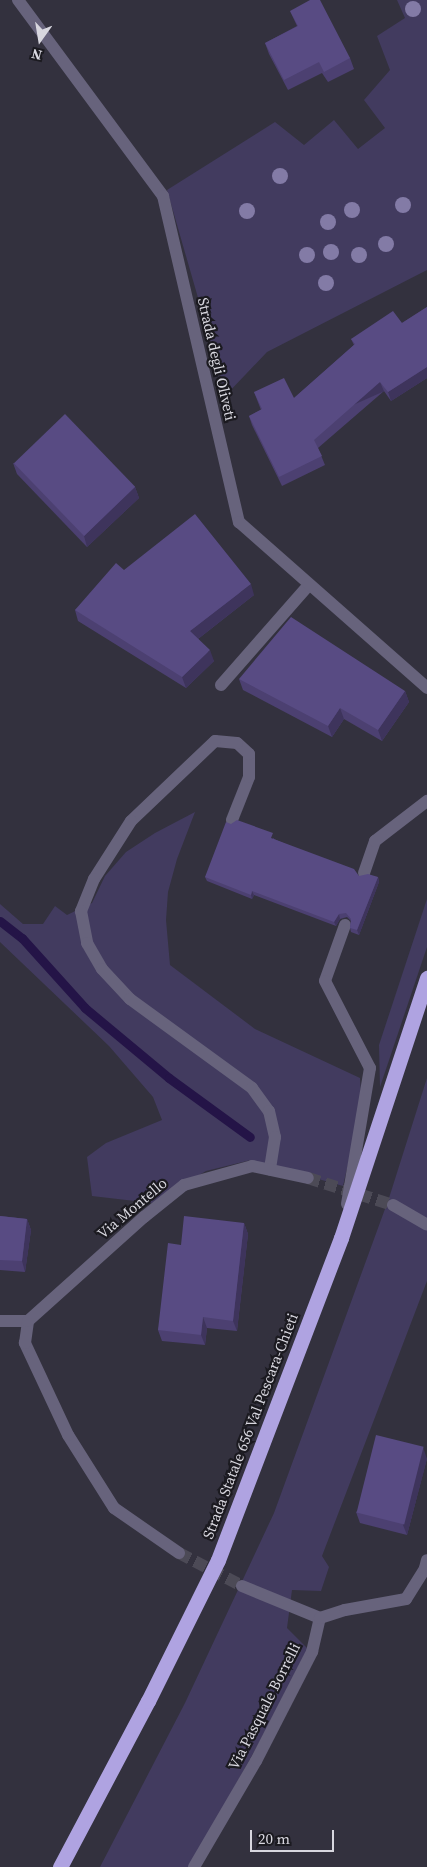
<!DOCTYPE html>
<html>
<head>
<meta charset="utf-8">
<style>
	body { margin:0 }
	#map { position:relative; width:427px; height:1867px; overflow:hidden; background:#33313e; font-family:"Source Serif 4",serif }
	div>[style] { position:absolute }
	.green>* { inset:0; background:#423b5f }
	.stream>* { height:9px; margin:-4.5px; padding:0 4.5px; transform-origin:4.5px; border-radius:4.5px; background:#241447 }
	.street-tunnel>* { height:12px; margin-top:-6px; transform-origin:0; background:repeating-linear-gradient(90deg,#4c4a56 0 12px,transparent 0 18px) }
	.lane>* { height:12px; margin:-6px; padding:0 6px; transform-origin:6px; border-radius:6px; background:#67637c }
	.street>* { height:12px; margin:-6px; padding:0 6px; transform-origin:6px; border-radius:6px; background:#67637c }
	.highway>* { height:15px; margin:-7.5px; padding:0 7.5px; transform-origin:7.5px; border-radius:7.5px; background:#afa3e1 }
	.trees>* { width:16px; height:16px; margin:-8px; border-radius:50%; background:#837ba6 }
	.wall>* { inset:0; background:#4c4071 }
	.shaded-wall>* { inset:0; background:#3e345c; transform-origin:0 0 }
	.building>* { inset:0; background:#584b83; transform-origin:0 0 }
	span { translate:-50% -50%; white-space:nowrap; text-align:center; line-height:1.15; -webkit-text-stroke:4.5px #1b1a20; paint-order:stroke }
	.street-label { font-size:15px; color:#d8d7df }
	.north { position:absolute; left:15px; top:15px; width:50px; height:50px; -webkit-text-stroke:4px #1b1a20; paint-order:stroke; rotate:193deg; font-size:14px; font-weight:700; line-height:20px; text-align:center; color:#d8d7df }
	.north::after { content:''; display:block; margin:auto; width:18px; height:22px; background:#d8d7df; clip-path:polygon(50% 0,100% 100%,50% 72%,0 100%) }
	.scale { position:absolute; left:250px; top:1830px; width:84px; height:22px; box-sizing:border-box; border:2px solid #d8d7df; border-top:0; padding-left:6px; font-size:15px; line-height:18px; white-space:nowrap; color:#d8d7df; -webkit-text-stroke:4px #1b1a20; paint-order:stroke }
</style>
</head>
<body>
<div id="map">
	<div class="green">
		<i style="clip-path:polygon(397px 0,427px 0,427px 270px,267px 352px,226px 395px,167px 190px,275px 122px,304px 145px,334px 120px,358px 149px,385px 128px,364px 100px,390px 70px,377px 36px,405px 18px)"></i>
		<i style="clip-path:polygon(195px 812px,177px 859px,168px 892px,166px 920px,170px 965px,255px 1029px,360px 1078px,361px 1096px,355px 1134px,343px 1186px,251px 1160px,206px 1171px,152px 1203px,92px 1196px,87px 1157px,106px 1143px,162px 1120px,153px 1097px,109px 1046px,0 942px,0 904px,23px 924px,43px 924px,55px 906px,67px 915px,92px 903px,105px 876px,126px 852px,155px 833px)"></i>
		<i style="clip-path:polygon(427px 899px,427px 947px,380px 1087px,379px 1045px)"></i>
		<i style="clip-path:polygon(427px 1078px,427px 1281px,322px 1556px,329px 1567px,321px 1591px,292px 1590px,287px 1628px,310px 1651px,190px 1867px,100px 1867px,185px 1703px,274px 1513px,389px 1198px)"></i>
	</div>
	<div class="stream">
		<i style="left:0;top:921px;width:28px;rotate:38deg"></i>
		<i style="left:22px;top:938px;width:94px;rotate:48deg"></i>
		<i style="left:85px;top:1008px;width:109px;rotate:39.8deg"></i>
		<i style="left:169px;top:1078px;width:100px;rotate:36.1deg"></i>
	</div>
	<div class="street-tunnel">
		<i style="left:308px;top:1178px;width:89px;rotate:17.6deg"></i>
		<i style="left:179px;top:1553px;width:71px;rotate:27.6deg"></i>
	</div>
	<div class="lane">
		<i style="left:221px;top:685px;width:133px;rotate:-48.7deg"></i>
		<i style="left:232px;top:820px;width:46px;rotate:-68.4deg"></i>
		<i style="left:249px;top:777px;width:23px;rotate:-90deg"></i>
		<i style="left:249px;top:754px;width:16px;rotate:-137deg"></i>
		<i style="left:237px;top:743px;width:22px;rotate:-175deg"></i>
		<i style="left:215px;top:741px;width:116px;rotate:136.4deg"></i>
		<i style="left:131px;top:821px;width:69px;rotate:122.5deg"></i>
		<i style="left:94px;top:879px;width:35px;rotate:112deg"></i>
		<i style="left:81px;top:911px;width:33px;rotate:79deg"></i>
		<i style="left:87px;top:943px;width:30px;rotate:60deg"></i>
		<i style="left:102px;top:969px;width:41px;rotate:47deg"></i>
		<i style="left:130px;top:999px;width:151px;rotate:36.1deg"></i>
		<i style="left:252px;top:1088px;width:29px;rotate:54deg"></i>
		<i style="left:269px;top:1111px;width:27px;rotate:77deg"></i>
		<i style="left:275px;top:1137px;width:33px;rotate:99deg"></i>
		<i style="left:364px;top:873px;width:34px;rotate:-71deg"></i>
		<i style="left:375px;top:841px;width:66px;rotate:-37.6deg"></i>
		<i style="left:345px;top:925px;width:59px;rotate:109.7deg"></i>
		<i style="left:325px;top:981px;width:98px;rotate:62.7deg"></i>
		<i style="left:370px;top:1068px;width:138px;rotate:99.6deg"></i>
	</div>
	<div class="street">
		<i style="left:18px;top:0;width:244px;rotate:53.5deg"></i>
		<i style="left:163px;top:196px;width:335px;rotate:76.9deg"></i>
		<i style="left:239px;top:522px;width:251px;rotate:41.4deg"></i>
		<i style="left:393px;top:1205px;width:39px;rotate:30deg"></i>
		<i style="left:0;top:1321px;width:28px"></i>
		<i style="left:179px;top:1553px;width:79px;rotate:-145.3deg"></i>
		<i style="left:114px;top:1508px;width:86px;rotate:-122.2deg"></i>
		<i style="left:68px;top:1435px;width:102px;rotate:-115.1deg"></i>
		<i style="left:25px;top:1343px;width:22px;rotate:-82deg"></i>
		<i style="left:28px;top:1321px;width:156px;rotate:-41.9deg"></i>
		<i style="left:144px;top:1217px;width:51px;rotate:-38.7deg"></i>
		<i style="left:184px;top:1185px;width:71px;rotate:-15.6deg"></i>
		<i style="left:252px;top:1166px;width:57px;rotate:12.1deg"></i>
		<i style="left:242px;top:1586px;width:84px;rotate:22.3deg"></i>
		<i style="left:194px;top:1867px;width:123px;rotate:-59.7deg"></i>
		<i style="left:256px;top:1761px;width:123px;rotate:-62.8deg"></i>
		<i style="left:312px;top:1652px;width:35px;rotate:-77deg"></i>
		<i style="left:320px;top:1618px;width:26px;rotate:-18deg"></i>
		<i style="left:345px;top:1610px;width:62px;rotate:-10.2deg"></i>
		<i style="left:406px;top:1599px;width:36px;rotate:-58deg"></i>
		<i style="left:425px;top:1568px;width:8px;rotate:-76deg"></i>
	</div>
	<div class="highway">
		<i style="left:60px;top:1867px;width:188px;rotate:-62.1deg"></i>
		<i style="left:148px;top:1701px;width:157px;rotate:-63.6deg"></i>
		<i style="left:218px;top:1560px;width:345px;rotate:-69.1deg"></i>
		<i style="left:341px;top:1238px;width:274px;rotate:-71.7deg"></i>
	</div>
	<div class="trees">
		<i style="left:413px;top:9px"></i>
		<i style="left:280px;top:176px"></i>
		<i style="left:403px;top:205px"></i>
		<i style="left:352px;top:210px"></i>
		<i style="left:247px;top:211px"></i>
		<i style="left:328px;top:222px"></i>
		<i style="left:386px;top:244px"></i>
		<i style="left:331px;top:252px"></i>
		<i style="left:307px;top:255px"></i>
		<i style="left:359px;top:255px"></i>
		<i style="left:326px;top:283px"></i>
	</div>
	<div class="wall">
		<i style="clip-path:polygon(290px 11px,350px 58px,354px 69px,328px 82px,322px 73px,288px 90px,269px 54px,265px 43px,297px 26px)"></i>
		<i style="clip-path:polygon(427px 307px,427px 378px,391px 401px,384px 391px,318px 448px,325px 465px,282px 486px,252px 425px,249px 416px,261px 410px,254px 392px,294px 398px,354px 345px,351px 339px,402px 323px)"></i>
		<i style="clip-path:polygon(13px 463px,135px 487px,139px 498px,87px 547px,17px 474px)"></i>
		<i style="clip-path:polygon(124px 570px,254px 595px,198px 639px,214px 661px,186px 688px,78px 621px,75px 610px)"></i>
		<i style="clip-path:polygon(239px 679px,405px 691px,409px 702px,382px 741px,344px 719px,332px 737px,243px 690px)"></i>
		<i style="clip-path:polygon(274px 838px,274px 839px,359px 876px,378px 877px,379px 882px,359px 935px,351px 932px,350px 928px,351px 921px,347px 917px,340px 919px,336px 926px,254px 895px,252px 899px,207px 881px,205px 877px)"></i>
		<i style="clip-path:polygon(0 1216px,27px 1219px,31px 1230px,25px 1272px,0 1270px)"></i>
		<i style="clip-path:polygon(244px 1223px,248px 1234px,237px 1331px,207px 1328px,205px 1345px,162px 1341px,158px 1330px,181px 1245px)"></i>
		<i style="clip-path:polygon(427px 1458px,407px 1535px,360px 1523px,356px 1512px)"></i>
	</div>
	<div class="shaded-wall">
		<i style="clip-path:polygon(427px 367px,427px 378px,391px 401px,388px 392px)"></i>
		<i style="left:380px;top:382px;width:10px;height:88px;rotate:66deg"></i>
		<i style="clip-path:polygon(135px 487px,139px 498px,87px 547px,84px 536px)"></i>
		<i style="clip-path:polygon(251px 584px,254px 595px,194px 642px,190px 631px)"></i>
		<i style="clip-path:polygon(210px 650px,214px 661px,186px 688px,182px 677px)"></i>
		<i style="clip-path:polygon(405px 691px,409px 702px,382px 741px,378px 730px)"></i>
		<i style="clip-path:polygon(340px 708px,344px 719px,332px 737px,328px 726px)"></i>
		<i style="clip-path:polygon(378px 877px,379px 882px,359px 935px,357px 930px)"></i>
		<i style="clip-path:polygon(252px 891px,254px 895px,252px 899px,251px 895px)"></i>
		<i style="clip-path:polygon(339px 914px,340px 919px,336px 926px,334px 922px)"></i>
		<i style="clip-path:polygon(27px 1219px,31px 1230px,25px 1272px,22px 1261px)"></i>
		<i style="clip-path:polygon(244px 1223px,248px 1234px,237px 1331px,233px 1321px)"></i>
		<i style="clip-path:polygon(203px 1317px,207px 1328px,205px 1345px,201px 1335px)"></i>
		<i style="clip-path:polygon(423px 1447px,427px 1459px,407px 1535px,403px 1525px)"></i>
	</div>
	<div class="building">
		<i style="clip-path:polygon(310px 0,320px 0,350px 58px,324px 72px,319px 62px,284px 80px,265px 43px,298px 26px,290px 11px)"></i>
		<i style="clip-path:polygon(427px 307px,427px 367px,388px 392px,380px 382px,314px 440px,322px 456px,279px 477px,249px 416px,262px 409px,254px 392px,284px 378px,294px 398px,355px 344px,351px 339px,393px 311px,402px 323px)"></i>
		<i style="left:65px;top:414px;width:101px;height:71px;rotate:46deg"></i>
		<i style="clip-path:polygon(195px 514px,251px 584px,190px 631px,210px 650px,182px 677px,75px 610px,116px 563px,124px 570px)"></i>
		<i style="clip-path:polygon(291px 617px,405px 691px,378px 730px,340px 708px,328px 726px,239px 679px)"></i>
		<i style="clip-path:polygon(237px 820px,273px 833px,271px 838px,354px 869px,359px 876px,368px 874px,378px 877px,357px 930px,350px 928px,351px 919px,346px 913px,339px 914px,334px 922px,252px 891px,251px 895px,205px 877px,226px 822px,231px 824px)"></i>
		<i style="clip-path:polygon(0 1216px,27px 1219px,22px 1261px,0 1260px)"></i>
		<i style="clip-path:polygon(184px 1216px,244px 1223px,233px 1321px,203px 1317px,201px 1335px,158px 1330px,168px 1243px,181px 1245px)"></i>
		<i style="left:376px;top:1435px;width:49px;height:80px;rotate:14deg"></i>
	</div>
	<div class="street-label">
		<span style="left:217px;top:359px;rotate:77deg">Strada degli Oliveti</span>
		<span style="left:132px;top:1208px;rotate:-40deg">Via Montello</span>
		<span style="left:250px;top:1426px;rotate:-69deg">Strada Statale 656 Val Pescara-Chieti</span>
		<span style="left:264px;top:1706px;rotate:-63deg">Via Pasquale Borrelli</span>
	</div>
	<div class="north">N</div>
	<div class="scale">20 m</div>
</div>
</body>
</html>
